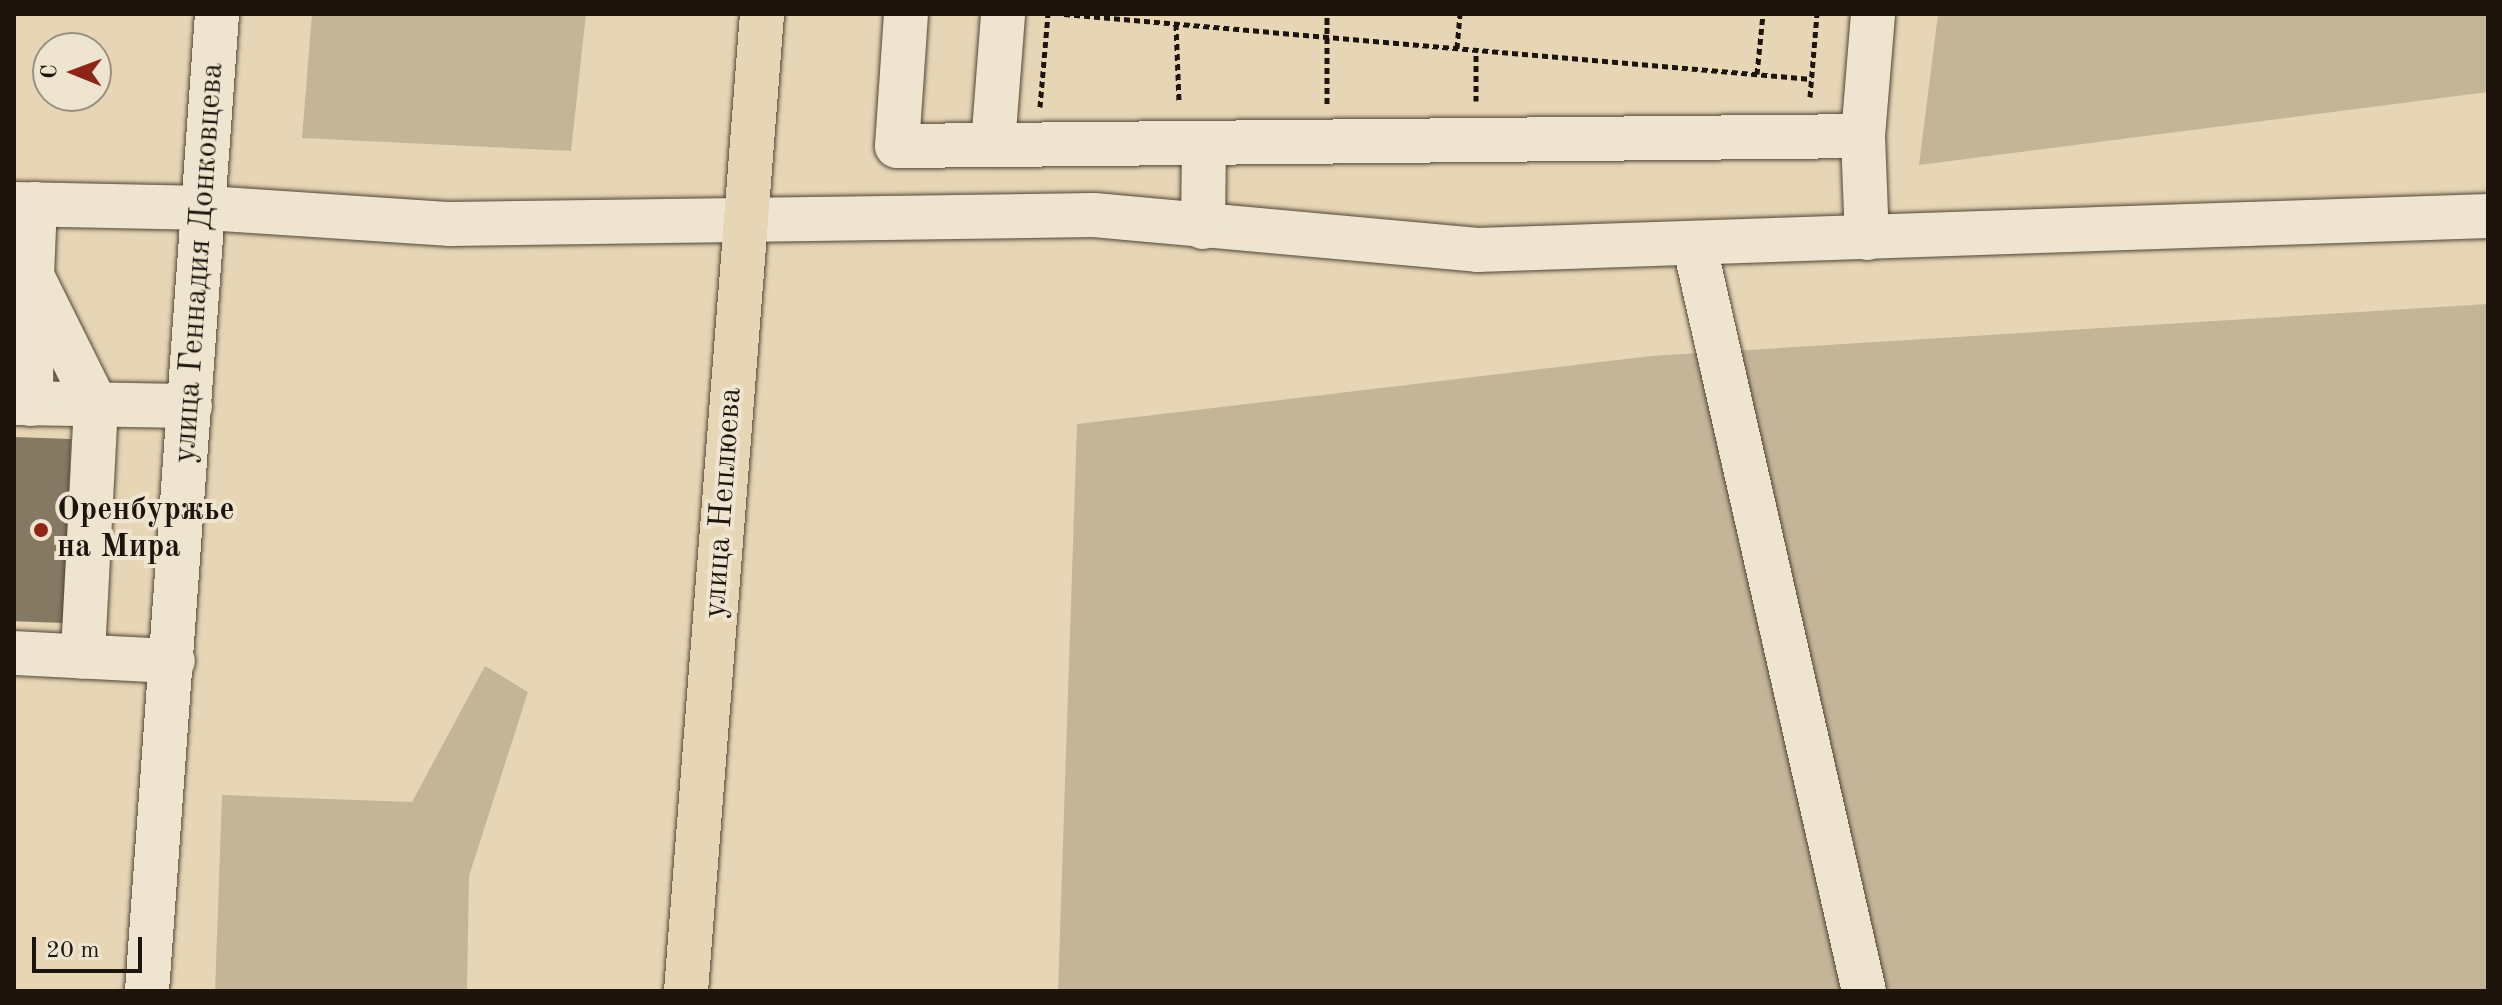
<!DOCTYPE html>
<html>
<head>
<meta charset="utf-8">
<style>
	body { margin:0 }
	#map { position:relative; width:2502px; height:1005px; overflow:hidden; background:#e7d6b5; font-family:"Old Standard TT",serif }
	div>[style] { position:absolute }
	.green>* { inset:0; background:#c5b598 }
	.building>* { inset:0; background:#867964; transform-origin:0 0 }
	.path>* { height:5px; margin-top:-2.5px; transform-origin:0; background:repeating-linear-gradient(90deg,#1d150d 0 6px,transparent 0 10px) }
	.roads { filter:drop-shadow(0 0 2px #504537) drop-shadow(0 0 2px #504537) }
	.minor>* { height:44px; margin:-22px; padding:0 22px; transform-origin:22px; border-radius:22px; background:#efe4cf }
	.major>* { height:44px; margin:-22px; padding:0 22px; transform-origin:22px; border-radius:22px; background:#e7d6b5 }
	.dots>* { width:22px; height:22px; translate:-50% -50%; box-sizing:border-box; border:4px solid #efe4cf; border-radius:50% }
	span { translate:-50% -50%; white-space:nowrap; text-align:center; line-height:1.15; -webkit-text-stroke:8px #efe4cf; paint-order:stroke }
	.street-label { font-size:32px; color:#1d150d }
	.poi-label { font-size:32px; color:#1d150d; font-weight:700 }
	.left { translate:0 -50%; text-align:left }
	.frame { position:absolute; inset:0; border:16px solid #1d150d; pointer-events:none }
	.north { position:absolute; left:32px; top:32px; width:80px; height:80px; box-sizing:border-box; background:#efe4cf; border:2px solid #9b9181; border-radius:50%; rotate:271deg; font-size:22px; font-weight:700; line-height:32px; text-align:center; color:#1d150d }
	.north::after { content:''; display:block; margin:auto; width:28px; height:36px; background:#8f2418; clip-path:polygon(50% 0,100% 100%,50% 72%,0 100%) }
	.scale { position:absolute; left:32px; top:937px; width:110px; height:36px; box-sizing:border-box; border:4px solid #1d150d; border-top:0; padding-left:10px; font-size:24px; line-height:28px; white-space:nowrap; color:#1d150d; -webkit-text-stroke:6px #efe4cf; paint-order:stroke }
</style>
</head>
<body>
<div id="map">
	<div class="green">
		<i style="clip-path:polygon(312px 14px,586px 14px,571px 151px,302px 138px)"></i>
		<i style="clip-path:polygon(1938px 14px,2488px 14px,2488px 92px,1919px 165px)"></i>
		<i style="clip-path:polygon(2488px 304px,2488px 991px,1058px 991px,1077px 424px,1651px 356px)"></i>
		<i style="clip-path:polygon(485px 666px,528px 692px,469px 876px,467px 991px,215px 991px,222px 795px,412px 802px)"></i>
	</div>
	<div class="building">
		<i style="left:14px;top:437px;width:57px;height:184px;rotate:2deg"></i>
	</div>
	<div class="path">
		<i style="left:1064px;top:14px;width:750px;rotate:4.97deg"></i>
		<i style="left:1176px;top:24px;width:79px;rotate:87.8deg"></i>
		<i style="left:1457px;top:48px;width:34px;rotate:-85deg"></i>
		<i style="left:1757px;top:74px;width:60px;rotate:-84.3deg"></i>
		<i style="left:1810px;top:97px;width:83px;rotate:-85.2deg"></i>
		<i style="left:1476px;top:101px;width:51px;rotate:-90deg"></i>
		<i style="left:1327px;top:104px;width:90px;rotate:-90deg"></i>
		<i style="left:1040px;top:107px;width:93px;rotate:-85.1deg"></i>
	</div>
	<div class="roads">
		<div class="minor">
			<i style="left:906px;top:14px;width:132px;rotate:93.9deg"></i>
			<i style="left:897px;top:146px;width:966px;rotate:-0.59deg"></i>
			<i style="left:1863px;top:136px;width:122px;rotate:-85.3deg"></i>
			<i style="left:1863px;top:136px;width:102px;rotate:87.8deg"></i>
			<i style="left:993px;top:145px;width:131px;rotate:-85.6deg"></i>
			<i style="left:14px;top:204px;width:193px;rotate:1.2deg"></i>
			<i style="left:207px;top:208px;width:244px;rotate:3.8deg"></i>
			<i style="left:450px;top:224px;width:644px;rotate:-0.8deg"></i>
			<i style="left:1094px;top:215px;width:385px;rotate:5.2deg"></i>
			<i style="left:1477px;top:250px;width:1012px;rotate:-1.93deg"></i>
			<i style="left:35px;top:204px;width:72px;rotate:92.4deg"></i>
			<i style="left:32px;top:276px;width:144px;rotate:63.6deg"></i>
			<i style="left:96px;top:405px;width:252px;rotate:93deg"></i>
			<i style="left:1203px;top:227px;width:84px;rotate:-89.3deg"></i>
			<i style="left:1694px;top:243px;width:767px;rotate:77.2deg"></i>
			<i style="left:14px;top:403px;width:176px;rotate:1deg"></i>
			<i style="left:31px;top:404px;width:118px;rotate:-89.5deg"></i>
			<i style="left:14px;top:653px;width:159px;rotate:2.9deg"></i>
			<i style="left:147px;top:991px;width:980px;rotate:-85.9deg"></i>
		</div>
		<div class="major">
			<i style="left:686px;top:991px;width:980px;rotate:-85.55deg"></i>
		</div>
	</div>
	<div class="dots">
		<i style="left:41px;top:530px;background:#8f2418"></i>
	</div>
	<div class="street-label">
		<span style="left:200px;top:263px;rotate:-86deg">улица Геннадия Донковцева</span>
		<span style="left:724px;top:503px;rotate:-86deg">улица Неплюева</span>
	</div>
	<div class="poi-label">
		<span class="left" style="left:57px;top:530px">Оренбуржье<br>на Мира</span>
	</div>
	<div class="frame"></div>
	<div class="north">С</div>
	<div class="scale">20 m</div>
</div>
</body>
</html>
